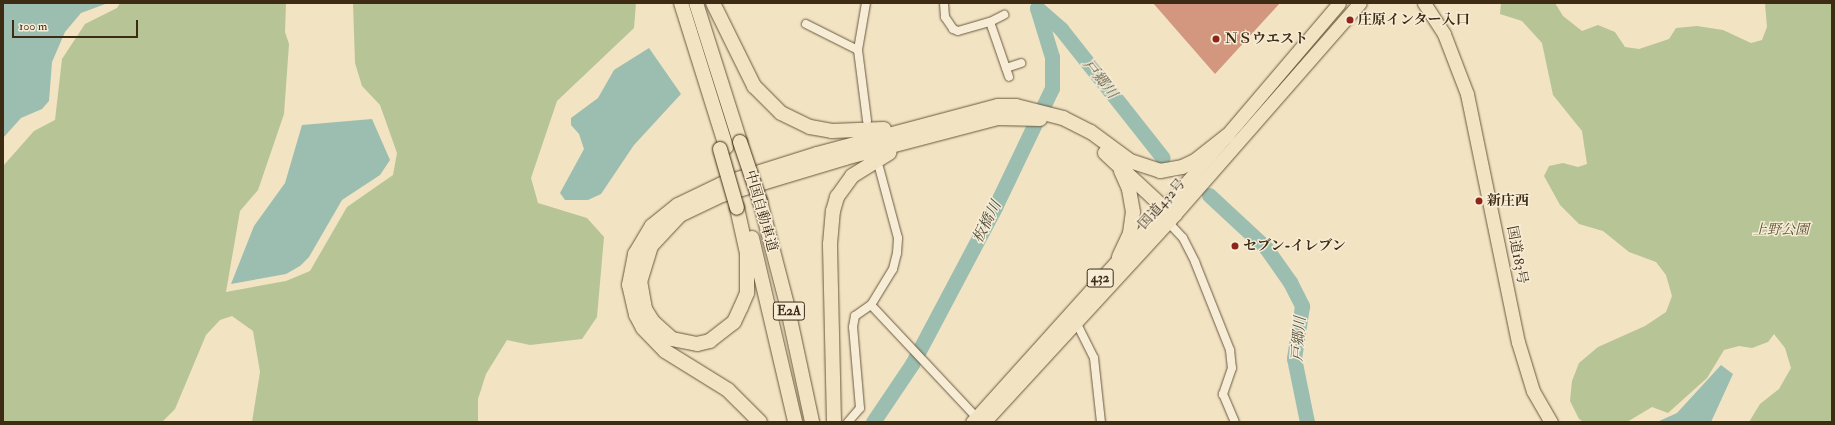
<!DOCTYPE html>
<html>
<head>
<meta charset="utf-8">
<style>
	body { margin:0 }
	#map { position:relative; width:1835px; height:425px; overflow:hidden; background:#f2e3c2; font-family:"IM FELL Double Pica","Noto Serif JP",serif }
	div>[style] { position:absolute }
	.green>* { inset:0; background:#b7c496 }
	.water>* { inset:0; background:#9bbeb1 }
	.river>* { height:15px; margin:-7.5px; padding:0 7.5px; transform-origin:7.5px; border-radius:7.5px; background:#9bbeb1 }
	.building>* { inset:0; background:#d3967e }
	.roads { filter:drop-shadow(0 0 1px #6a5940) drop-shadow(0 0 1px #6a5940) }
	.minor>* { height:8px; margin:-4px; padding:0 4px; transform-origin:4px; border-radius:4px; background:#f7edd7 }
	.trunk>* { height:13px; margin:-6.5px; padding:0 6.5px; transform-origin:6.5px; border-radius:6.5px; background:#f2e3c2 }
	.motorway>* { height:14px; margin:-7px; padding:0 7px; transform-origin:7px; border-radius:7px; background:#f2e3c2 }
	.bridges { filter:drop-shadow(0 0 1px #3d2b14) drop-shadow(0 0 1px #3d2b14) }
	.motorway-bridge>* { height:14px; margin:-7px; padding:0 7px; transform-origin:7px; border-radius:7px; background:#f2e3c2 }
	.dots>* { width:11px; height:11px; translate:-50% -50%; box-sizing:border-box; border:2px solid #f7edd7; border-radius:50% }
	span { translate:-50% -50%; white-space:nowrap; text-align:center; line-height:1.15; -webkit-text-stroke:3px #f7edd7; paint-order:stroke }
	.shield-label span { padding:1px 3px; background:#f7edd7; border:1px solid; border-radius:3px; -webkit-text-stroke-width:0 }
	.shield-label { font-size:13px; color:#3d2b14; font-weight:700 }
	.poi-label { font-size:14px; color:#3d2b14; font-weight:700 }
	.left { translate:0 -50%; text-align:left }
	.street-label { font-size:14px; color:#3d2b14 }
	.park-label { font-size:14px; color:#5c5134; font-style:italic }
	.water-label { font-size:15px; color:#54503b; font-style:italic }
	.frame { position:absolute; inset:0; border:4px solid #3d2b14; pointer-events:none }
	.scale { position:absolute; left:12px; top:20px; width:126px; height:18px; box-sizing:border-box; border:2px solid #3d2b14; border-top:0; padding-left:5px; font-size:12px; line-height:14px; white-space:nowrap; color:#3d2b14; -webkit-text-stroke:3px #f7edd7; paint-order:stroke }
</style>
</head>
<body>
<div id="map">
	<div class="green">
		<i style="clip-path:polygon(120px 3px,286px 3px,285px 32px,289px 44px,284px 114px,258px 190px,240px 211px,226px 292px,286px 281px,310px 271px,347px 207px,393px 175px,397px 153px,380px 105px,362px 86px,355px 63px,353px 3px,636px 3px,634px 28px,557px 101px,531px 178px,538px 203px,587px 218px,604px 237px,597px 317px,582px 339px,530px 345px,507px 340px,486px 374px,478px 399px,478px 422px,252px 422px,260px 372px,253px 331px,232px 316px,220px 320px,206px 335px,175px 409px,162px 422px,3px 422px,3px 166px,34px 131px,55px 120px,62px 59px,85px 24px,117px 8px)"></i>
		<i style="clip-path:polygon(1501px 3px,1555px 3px,1563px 16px,1582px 31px,1598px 25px,1615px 32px,1625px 47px,1639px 49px,1669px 39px,1676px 28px,1697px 26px,1723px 30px,1751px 43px,1762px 40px,1767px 27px,1765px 3px,1832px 3px,1832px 422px,1749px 422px,1760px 404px,1779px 389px,1791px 368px,1785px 348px,1774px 334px,1768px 342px,1752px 348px,1739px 346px,1724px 350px,1707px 378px,1668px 413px,1652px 407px,1627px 422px,1584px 422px,1579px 419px,1570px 401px,1572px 381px,1579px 363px,1598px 347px,1645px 326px,1666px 312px,1672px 296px,1666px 275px,1656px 262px,1629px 252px,1603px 231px,1579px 224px,1560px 205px,1544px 176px,1549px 166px,1563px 163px,1578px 167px,1587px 164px,1582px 131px,1553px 95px,1542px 43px,1522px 21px,1500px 14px)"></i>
	</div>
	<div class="water">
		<i style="clip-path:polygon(3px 3px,108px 3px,81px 13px,65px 32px,52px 62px,49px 101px,42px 109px,21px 118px,3px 138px)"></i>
		<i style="clip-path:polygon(649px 48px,681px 94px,634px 145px,601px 194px,588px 200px,565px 200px,560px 193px,584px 149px,579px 134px,571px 125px,571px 118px,598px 98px,614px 70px)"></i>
		<i style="clip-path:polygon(372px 119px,390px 160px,380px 175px,342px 200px,309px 257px,300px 266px,286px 274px,231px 284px,254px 226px,285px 183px,302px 125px)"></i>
		<i style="clip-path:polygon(1721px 365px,1733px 374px,1711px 422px,1657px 422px,1677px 413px)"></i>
	</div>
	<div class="river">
		<i style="left:1037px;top:8px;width:32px;rotate:41deg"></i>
		<i style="left:1061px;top:29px;width:164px;rotate:51.7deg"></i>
		<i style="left:1209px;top:195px;width:78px;rotate:42.9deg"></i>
		<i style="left:1266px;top:248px;width:42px;rotate:54.8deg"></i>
		<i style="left:1290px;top:282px;width:27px;rotate:63deg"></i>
		<i style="left:1302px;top:306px;width:53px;rotate:98.7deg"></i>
		<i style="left:1294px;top:358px;width:65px;rotate:78.5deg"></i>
		<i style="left:873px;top:422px;width:70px;rotate:-56.1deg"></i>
		<i style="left:912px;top:364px;width:178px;rotate:-62.1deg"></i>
		<i style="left:995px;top:207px;width:132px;rotate:-64.4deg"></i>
		<i style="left:1052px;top:88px;width:31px;rotate:-90deg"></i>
		<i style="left:1052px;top:57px;width:51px;rotate:-107deg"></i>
	</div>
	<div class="building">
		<i style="clip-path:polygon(1153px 3px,1280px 3px,1215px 74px)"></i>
	</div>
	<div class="roads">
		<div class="minor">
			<i style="left:866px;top:3px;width:48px;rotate:99.7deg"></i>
			<i style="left:858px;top:50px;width:71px;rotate:82.7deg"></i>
			<i style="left:944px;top:3px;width:14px;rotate:86deg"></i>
			<i style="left:945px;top:17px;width:14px;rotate:56deg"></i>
			<i style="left:953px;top:29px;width:5px;rotate:22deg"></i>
			<i style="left:958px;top:31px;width:33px;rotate:-16deg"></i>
			<i style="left:990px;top:22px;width:58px;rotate:70.9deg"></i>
			<i style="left:990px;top:22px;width:16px;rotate:-27deg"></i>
			<i style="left:806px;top:24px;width:58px;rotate:26.6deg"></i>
			<i style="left:1006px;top:68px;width:16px;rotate:-18deg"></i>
			<i style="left:1168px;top:222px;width:22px;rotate:47deg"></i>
			<i style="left:1183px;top:238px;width:27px;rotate:63deg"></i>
			<i style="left:1195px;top:262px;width:95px;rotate:68.3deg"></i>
			<i style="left:1230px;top:350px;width:18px;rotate:84deg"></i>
			<i style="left:1232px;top:368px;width:28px;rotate:109deg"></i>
			<i style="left:1223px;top:394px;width:30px;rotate:67deg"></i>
			<i style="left:871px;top:305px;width:154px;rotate:46.8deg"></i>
			<i style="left:1076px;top:322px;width:40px;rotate:63.4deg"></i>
			<i style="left:1094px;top:358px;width:64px;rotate:83.8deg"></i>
			<i style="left:848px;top:422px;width:18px;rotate:-49deg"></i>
			<i style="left:860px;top:408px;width:81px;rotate:-94.9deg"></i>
			<i style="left:853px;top:327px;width:11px;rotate:-80deg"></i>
			<i style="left:855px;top:316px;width:19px;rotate:-35deg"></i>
			<i style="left:871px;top:305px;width:42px;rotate:-58.6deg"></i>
			<i style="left:893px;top:269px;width:16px;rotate:-76deg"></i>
			<i style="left:897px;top:253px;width:15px;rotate:-86deg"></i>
			<i style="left:898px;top:238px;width:73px;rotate:-105deg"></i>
		</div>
		<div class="trunk">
			<i style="left:1424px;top:3px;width:37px;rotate:57deg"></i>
			<i style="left:1444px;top:34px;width:64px;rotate:69deg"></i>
			<i style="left:1467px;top:94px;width:253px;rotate:78.4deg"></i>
			<i style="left:1518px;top:342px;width:51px;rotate:73deg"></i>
			<i style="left:1533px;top:391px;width:36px;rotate:60deg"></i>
			<i style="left:972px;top:422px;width:295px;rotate:-48deg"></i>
			<i style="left:1169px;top:203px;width:262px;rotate:-49.6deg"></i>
			<i style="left:984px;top:422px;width:272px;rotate:-47.4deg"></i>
			<i style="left:1168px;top:222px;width:291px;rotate:-48.8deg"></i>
		</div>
		<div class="motorway">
			<i style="left:681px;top:3px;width:151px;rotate:72.6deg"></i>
			<i style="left:696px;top:3px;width:146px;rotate:72.4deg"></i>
			<i style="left:713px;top:3px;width:93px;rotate:63.7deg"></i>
			<i style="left:754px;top:86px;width:38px;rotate:45deg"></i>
			<i style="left:781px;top:113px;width:32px;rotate:26deg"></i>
			<i style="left:810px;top:127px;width:22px;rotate:10deg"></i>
			<i style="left:832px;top:131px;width:52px;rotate:-2.2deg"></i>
			<i style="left:1105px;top:153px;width:81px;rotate:43deg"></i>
			<i style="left:1164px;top:208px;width:13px;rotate:29deg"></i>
			<i style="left:760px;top:201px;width:107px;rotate:75.4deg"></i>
			<i style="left:787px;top:305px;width:120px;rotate:77.9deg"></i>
			<i style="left:737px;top:208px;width:46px;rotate:77.5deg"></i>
			<i style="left:747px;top:253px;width:40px;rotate:90deg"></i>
			<i style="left:747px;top:293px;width:15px;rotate:113deg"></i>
			<i style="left:741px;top:307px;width:17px;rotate:115deg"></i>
			<i style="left:734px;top:322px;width:31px;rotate:142deg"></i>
			<i style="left:710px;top:341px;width:13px;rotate:167deg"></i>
			<i style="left:697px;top:344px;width:25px;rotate:-169deg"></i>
			<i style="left:672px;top:339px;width:25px;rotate:-138deg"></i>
			<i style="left:653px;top:322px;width:15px;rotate:-122deg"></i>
			<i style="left:645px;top:309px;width:27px;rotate:-100deg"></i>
			<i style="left:640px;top:282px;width:38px;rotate:-73deg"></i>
			<i style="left:651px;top:246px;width:42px;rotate:-46.9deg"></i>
			<i style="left:680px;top:215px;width:47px;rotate:-25.5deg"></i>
			<i style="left:722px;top:195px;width:128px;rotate:-16.7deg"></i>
			<i style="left:845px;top:158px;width:158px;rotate:-14.7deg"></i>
			<i style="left:998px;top:118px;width:42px;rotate:1.4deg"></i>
			<i style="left:752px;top:238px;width:189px;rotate:76.8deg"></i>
			<i style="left:1119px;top:257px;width:26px;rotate:-65deg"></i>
			<i style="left:1130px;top:233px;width:21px;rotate:-82deg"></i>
			<i style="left:1133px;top:212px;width:23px;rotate:-100deg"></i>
			<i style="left:1129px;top:189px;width:20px;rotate:-114deg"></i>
			<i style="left:760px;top:422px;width:45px;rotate:-135deg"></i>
			<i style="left:728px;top:390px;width:74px;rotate:-148.2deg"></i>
			<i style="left:665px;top:351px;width:32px;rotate:-134deg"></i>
			<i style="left:643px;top:328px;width:15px;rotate:-118deg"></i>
			<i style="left:636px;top:315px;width:31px;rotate:-103deg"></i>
			<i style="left:629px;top:285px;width:32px;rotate:-79deg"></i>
			<i style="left:635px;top:254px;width:33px;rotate:-59deg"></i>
			<i style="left:652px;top:226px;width:33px;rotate:-39deg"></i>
			<i style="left:678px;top:205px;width:49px;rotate:-25.5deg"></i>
			<i style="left:722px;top:184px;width:100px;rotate:-17.5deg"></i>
			<i style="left:817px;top:154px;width:187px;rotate:-14.9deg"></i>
			<i style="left:998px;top:106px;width:18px"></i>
			<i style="left:1016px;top:106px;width:49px;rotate:14.3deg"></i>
			<i style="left:1063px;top:118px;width:31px;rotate:27deg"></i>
			<i style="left:1091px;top:132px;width:49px;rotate:36.6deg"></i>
			<i style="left:1130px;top:161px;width:32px;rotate:18deg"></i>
			<i style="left:1160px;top:171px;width:22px;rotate:-10deg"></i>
			<i style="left:1182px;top:167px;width:14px;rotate:-25deg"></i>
			<i style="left:1195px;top:161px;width:42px;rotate:-38.2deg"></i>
			<i style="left:834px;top:422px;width:178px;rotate:-91.3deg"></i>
			<i style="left:830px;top:244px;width:33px;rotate:-85deg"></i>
			<i style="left:833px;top:211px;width:15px;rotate:-74deg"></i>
			<i style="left:837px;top:197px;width:26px;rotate:-54deg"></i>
			<i style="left:852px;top:176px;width:44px;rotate:-31.9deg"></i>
		</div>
	</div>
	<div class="bridges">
		<div class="motorway-bridge">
			<i style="left:740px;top:142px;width:62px;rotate:71.3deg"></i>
			<i style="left:720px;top:149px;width:61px;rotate:73.9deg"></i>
		</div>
	</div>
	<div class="dots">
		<i style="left:1350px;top:20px;background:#8f2418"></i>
		<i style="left:1216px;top:39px;background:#8f2418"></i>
		<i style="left:1479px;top:201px;background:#8f2418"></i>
		<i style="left:1235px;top:246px;background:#8f2418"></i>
	</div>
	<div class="shield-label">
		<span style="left:1100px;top:278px">432</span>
		<span style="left:789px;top:311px">E2A</span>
	</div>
	<div class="poi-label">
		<span class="left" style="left:1358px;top:20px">庄原インター入口</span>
		<span class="left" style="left:1224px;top:39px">ＮＳウエスト</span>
		<span class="left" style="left:1487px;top:201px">新庄西</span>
		<span class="left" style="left:1243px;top:246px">セブン-イレブン</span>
	</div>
	<div class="street-label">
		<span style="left:1162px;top:204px;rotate:-48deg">国道432号</span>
		<span style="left:761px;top:211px;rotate:74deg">中国自動車道</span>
		<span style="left:1517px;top:255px;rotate:79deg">国道183号</span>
	</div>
	<div class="park-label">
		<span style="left:1781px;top:230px">上野公園</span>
	</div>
	<div class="water-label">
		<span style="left:1100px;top:79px;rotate:52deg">戸郷川</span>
		<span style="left:987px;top:222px;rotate:-63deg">板橋川</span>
		<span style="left:1299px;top:339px;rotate:-86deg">戸郷川</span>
	</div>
	<div class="frame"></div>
	<div class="scale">100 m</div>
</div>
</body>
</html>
